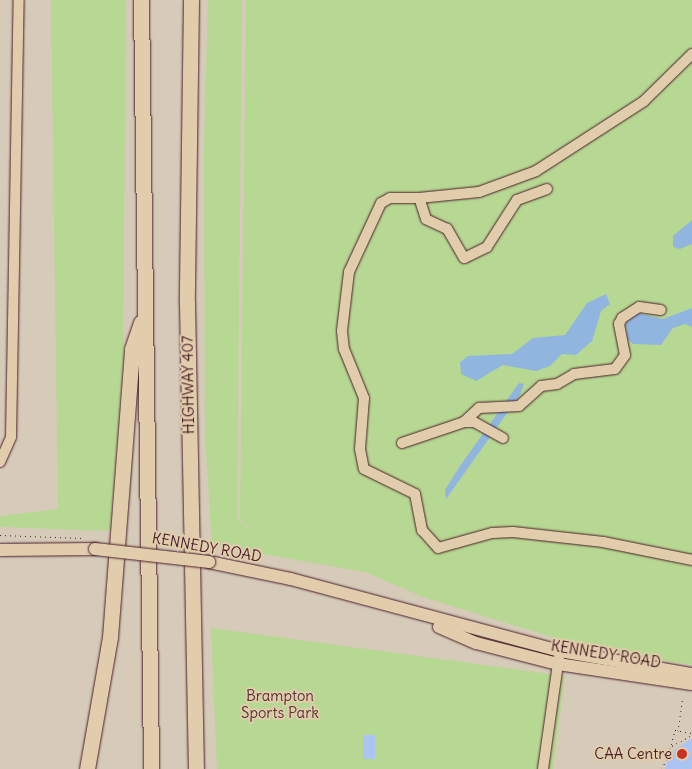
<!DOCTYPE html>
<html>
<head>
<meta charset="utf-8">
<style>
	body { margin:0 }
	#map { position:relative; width:692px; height:769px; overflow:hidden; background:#d6cab9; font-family:Delius,sans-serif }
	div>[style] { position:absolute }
	.green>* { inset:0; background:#b7d892 }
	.water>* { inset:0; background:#90b6e0 }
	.building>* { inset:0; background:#abc4f2; transform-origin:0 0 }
	.path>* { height:1px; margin-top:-0.5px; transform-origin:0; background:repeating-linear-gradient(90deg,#4a1f2b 0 1px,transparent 0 5px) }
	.roads { filter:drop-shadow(0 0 1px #4a1f2b) drop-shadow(0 0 1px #4a1f2b) }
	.minor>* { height:10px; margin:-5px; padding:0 5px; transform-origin:5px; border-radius:5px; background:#e1ccab }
	.major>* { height:12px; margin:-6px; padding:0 6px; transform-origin:6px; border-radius:6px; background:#e1ccab }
	.highway>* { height:15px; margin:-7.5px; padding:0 7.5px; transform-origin:7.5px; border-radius:7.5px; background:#e1ccab }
	.bridges { filter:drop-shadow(0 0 1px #4a1f2b) drop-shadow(0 0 1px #4a1f2b) }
	.major-bridge>* { height:12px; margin:-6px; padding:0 6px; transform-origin:6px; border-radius:6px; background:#e1ccab }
	.dots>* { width:14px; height:14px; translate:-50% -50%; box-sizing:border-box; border:2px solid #e1ccab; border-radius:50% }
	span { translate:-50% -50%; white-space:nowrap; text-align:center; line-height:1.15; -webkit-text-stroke:4px #e1ccab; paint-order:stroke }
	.street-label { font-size:15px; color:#4a1f2b }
	.park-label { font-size:15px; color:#553235 }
	.poi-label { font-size:15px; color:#4a1f2b }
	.right { translate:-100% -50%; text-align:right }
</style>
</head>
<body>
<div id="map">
	<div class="green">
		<i style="clip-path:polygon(51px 0,126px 0,123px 362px,110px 531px,0 527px,0 516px,58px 509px)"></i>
		<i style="clip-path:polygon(208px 0,242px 0,237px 518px,257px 535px,240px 519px,246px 0,692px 0,692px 665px,587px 648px,423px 597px,365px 572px,212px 545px,205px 434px,204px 145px)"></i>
		<i style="clip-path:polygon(211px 628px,565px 676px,553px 769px,217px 769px)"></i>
	</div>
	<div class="water">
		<i style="clip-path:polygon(692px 220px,692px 244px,680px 249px,673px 247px,673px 236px)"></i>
		<i style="clip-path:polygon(606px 294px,610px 304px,601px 311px,592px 341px,576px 355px,562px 354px,550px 366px,536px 371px,503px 365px,476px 381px,461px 374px,460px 362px,468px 356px,512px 354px,533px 338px,565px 335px,587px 303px)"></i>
		<i style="clip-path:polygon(692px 308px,692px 327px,685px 324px,673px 328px,661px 345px,633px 344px,627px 339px,626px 323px,637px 313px,663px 319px)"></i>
		<i style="clip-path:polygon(519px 383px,524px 384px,520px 395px,446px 499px,445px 490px,460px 466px)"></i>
	</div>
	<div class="building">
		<i style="left:363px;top:735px;width:12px;height:24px"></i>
		<i style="clip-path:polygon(692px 738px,692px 769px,665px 769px,670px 753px)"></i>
	</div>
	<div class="path">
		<i style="left:0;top:535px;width:82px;rotate:2.1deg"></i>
		<i style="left:678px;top:731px;width:34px;rotate:-82deg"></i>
		<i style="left:670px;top:749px;width:20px;rotate:-75deg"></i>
		<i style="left:675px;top:730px;width:17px;rotate:10deg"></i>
		<i style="left:662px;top:769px;width:25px;rotate:-67deg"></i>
		<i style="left:672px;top:746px;width:23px;rotate:-29deg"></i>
	</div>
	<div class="roads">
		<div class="minor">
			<i style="left:547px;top:189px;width:32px;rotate:160deg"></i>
			<i style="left:517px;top:200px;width:56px;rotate:122.6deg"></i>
			<i style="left:487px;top:247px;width:25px;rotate:154deg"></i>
			<i style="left:464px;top:258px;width:34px;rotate:-120deg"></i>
			<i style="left:447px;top:229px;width:23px;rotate:-155deg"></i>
			<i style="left:426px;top:219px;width:22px;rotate:-108deg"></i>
			<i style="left:419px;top:198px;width:60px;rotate:-5.7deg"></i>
			<i style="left:479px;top:192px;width:61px;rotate:-20.2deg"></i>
			<i style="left:536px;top:171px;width:129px;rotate:-32.9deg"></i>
			<i style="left:644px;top:101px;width:67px;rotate:-44.4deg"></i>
			<i style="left:419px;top:198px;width:29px;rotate:180deg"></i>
			<i style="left:390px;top:198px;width:10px;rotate:151deg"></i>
			<i style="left:381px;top:203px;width:76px;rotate:114.9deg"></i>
			<i style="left:349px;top:272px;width:59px;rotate:96.8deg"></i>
			<i style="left:342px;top:331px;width:18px;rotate:84deg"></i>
			<i style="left:344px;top:349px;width:53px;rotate:67.8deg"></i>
			<i style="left:364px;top:398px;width:51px;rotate:94.5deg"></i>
			<i style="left:360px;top:449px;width:20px;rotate:79deg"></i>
			<i style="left:364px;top:469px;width:57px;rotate:26.1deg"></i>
			<i style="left:415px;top:494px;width:37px;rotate:79deg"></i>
			<i style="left:422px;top:530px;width:24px;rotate:48deg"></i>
			<i style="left:438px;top:548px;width:56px;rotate:-15.5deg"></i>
			<i style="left:492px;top:533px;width:21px;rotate:-3deg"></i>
			<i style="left:513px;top:532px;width:91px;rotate:6.3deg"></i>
			<i style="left:603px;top:542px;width:91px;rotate:11.4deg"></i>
			<i style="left:464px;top:422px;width:21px;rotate:-43deg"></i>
			<i style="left:479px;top:408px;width:40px;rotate:-2.9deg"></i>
			<i style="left:519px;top:406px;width:30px;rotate:-42deg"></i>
			<i style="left:541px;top:386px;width:16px;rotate:-7deg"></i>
			<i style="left:557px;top:384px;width:20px;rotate:-30deg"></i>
			<i style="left:574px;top:374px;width:41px;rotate:-7deg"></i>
			<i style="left:615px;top:369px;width:17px;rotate:-54deg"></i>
			<i style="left:625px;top:355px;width:32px;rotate:-101deg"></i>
			<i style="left:619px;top:324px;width:7px;rotate:-63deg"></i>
			<i style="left:622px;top:318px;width:20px;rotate:-33deg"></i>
			<i style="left:639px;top:307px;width:22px;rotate:8deg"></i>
			<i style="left:402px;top:443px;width:65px;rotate:-18.7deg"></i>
			<i style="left:464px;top:422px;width:10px"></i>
			<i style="left:474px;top:422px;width:33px;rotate:29deg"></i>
			<i style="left:0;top:462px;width:27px;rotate:-66deg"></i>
			<i style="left:11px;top:437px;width:437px;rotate:-89deg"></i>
			<i style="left:543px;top:769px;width:113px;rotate:-81.9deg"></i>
		</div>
		<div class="major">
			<i style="left:0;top:550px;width:95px;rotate:-0.6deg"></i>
			<i style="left:209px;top:562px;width:84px;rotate:11.7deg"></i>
			<i style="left:291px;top:579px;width:278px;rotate:15deg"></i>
			<i style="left:560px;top:651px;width:134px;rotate:9.9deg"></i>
			<i style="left:439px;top:627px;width:40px;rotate:23.4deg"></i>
			<i style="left:476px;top:643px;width:85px;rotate:14.4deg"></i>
			<i style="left:558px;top:664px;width:135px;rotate:8.5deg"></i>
		</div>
		<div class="highway">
			<i style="left:141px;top:0;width:769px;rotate:89.25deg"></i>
			<i style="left:191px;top:0;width:303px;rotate:90.8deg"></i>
			<i style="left:187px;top:303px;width:466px;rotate:88.9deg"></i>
			<i style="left:87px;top:769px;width:134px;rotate:-80.1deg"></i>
			<i style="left:110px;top:637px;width:289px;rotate:-85.6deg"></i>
			<i style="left:132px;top:349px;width:28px;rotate:-71deg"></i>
		</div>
	</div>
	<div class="bridges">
		<div class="major-bridge">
			<i style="left:95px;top:549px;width:115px;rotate:6.5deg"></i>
		</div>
	</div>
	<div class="dots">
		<i style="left:682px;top:754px;background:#c8321e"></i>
	</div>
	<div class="street-label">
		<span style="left:188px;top:385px;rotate:-91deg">HIGHWAY 407</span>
		<span style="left:207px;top:547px;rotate:10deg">KENNEDY ROAD</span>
		<span style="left:606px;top:654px;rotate:9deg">KENNEDY ROAD</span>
	</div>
	<div class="park-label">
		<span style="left:280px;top:704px">Brampton<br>Sports Park</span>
	</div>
	<div class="poi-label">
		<span class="right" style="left:672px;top:754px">CAA Centre</span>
	</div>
</div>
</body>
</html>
